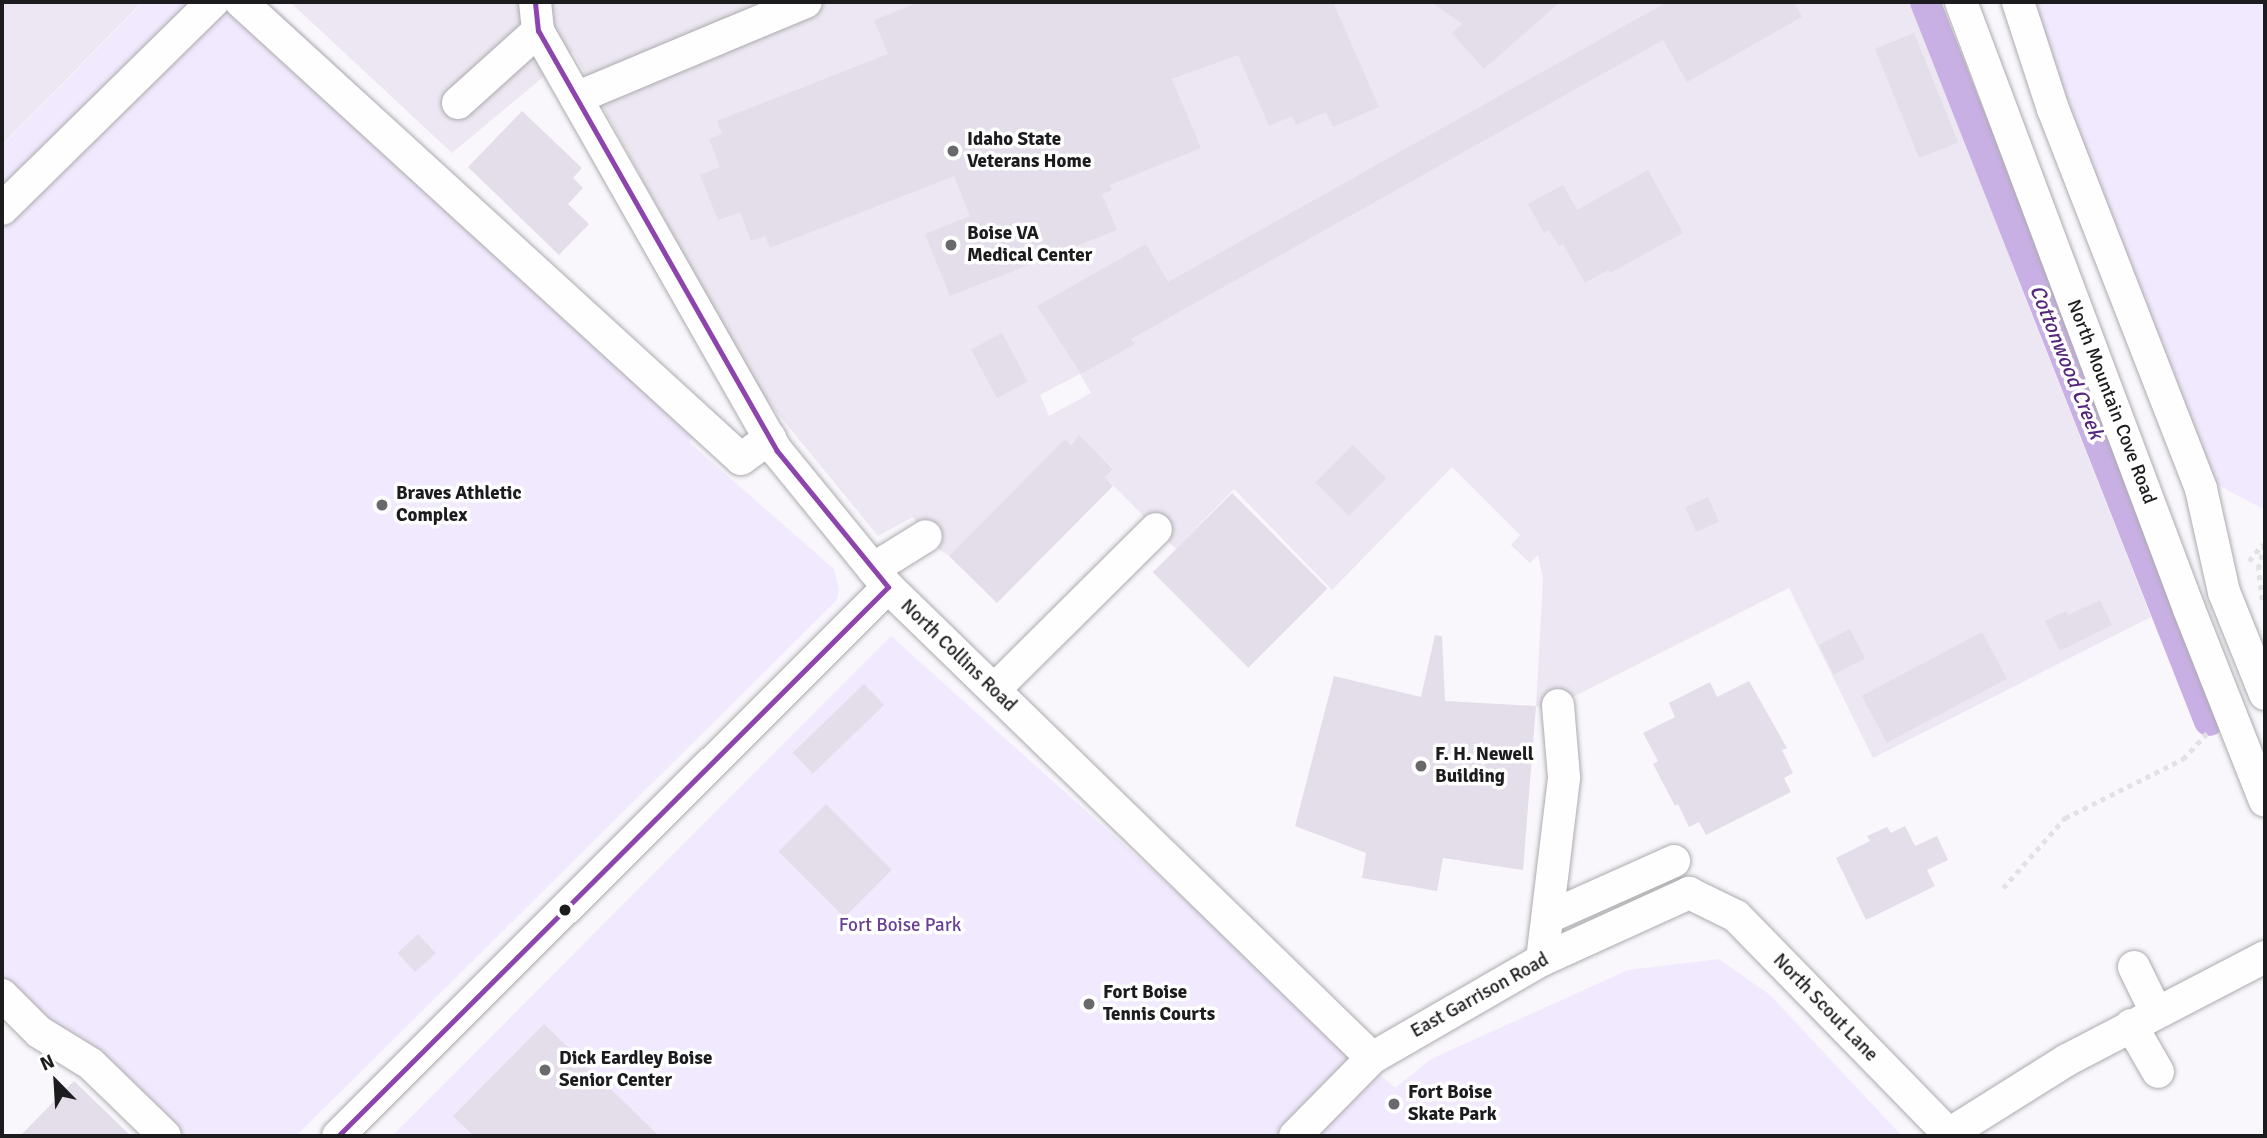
<!DOCTYPE html>
<html>
<head>
<meta charset="utf-8">
<style>
	body { margin:0 }
	#map { position:relative; width:2267px; height:1138px; overflow:hidden; background:#f9f7fc; font-family:Signika,sans-serif }
	div>[style] { position:absolute }
	.built>* { inset:0; background:#ece7f2 }
	.green>* { inset:0; background:#f1e9fd }
	.canal>* { height:30px; margin:-15px; padding:0 15px; transform-origin:15px; border-radius:15px; background:#c8b0e4 }
	.building>* { inset:0; background:#e3deea; transform-origin:0 0 }
	.path>* { height:4.5px; margin-top:-2.25px; transform-origin:0; background:repeating-linear-gradient(90deg,#e3e2e3 0 5px,transparent 0 10px) }
	.roads { filter:drop-shadow(0 0 2px #acabae) drop-shadow(0 0 2px #acabae) }
	.minor>* { height:32px; margin:-16px; padding:0 16px; transform-origin:16px; border-radius:16px; background:#fefeff }
	.bus-1>* { height:5px; margin:-2.5px; padding:0 2.5px; transform-origin:2.5px; border-radius:2.5px; background:#8e44ad }
	.dots>* { width:19px; height:19px; translate:-50% -50%; box-sizing:border-box; border:4px solid #fff; border-radius:50% }
	span { translate:-50% -50%; white-space:nowrap; text-align:center; line-height:1.15; -webkit-text-stroke:7px #fff; paint-order:stroke }
	.poi-label { font-size:19px; color:#1c1b1e; font-weight:700 }
	.left { translate:0 -50%; text-align:left }
	.street-label { font-size:19px; color:#1c1b1e }
	.park-label { font-size:19px; color:#6a3e95 }
	.water-label { font-size:21px; color:#55287d; font-style:italic }
	.frame { position:absolute; inset:0; border:4px solid #1c1b1e; pointer-events:none }
	.north { position:absolute; left:21px; top:1047px; width:70px; height:70px; -webkit-text-stroke:5px #fff; paint-order:stroke; rotate:336deg; font-size:19px; font-weight:700; line-height:28px; text-align:center; color:#1c1b1e }
	.north::after { content:''; display:block; margin:auto; width:24px; height:32px; background:#1c1b1e; clip-path:polygon(50% 0,100% 100%,50% 72%,0 100%) }
</style>
</head>
<body>
<div id="map">
	<div class="built">
		<i style="clip-path:polygon(2px 2px,142px 2px,2px 145px)"></i>
		<i style="clip-path:polygon(evenodd,290px 2px,1909px 2px,2151px 617px,1873px 758px,1789px 588px,1545px 711px,1536px 706px,1543px 579px,1538px 555px,1530px 563px,1511px 545px,1520px 535px,1452px 467px,1332px 590px,1234px 489px,1176px 549px,1105px 477px,1113px 468px,1079px 436px,949px 556px,933px 545px,913px 517px,878px 536px,756px 387px,573px 52px,452px 153px,290px 2px,1080px 374px,1091px 393px,1049px 416px,1040px 395px,1080px 374px)"></i>
	</div>
	<div class="green">
		<i style="clip-path:polygon(143px 2px,269px 2px,711px 416px,689px 442px,834px 569px,839px 589px,837px 600px,296px 1136px,186px 1136px,100px 1050px,51px 1021px,2px 975px,2px 146px)"></i>
		<i style="clip-path:polygon(2019px 2px,2265px 2px,2265px 510px,2214px 483px)"></i>
		<i style="clip-path:polygon(891px 636px,1395px 1088px,1431px 1059px,1628px 970px,1719px 959px,1770px 995px,1902px 1136px,392px 1136px)"></i>
	</div>
	<div class="canal">
		<i style="left:1925px;top:2px;width:773px;rotate:68.45deg"></i>
	</div>
	<div class="building">
		<i style="clip-path:polygon(920px 2px,1333px 2px,1379px 107px,1333px 127px,1326px 112px,1296px 125px,1292px 116px,1269px 126px,1238px 55px,1172px 79px,1201px 148px,1110px 185px,1112px 190px,1102px 194px,1117px 230px,950px 296px,925px 234px,970px 216px,954px 176px,770px 248px,765px 236px,751px 241px,740px 212px,718px 220px,700px 175px,720px 167px,709px 139px,722px 134px,717px 121px,888px 54px,874px 20px)"></i>
		<i style="clip-path:polygon(1431px 2px,1560px 2px,1484px 69px,1452px 33px,1462px 24px)"></i>
		<i style="clip-path:polygon(1667px 2px,1794px 2px,1802px 17px,1687px 82px,1663px 40px,1131px 339px,1135px 344px,1081px 374px,1037px 306px,1146px 244px,1168px 282px)"></i>
		<i style="left:1914px;top:33px;width:118px;height:42px;rotate:68deg"></i>
		<i style="clip-path:polygon(522px 111px,582px 168px,573px 178px,583px 188px,568px 204px,589px 224px,559px 255px,468px 167px)"></i>
		<i style="clip-path:polygon(1648px 170px,1683px 233px,1610px 273px,1608px 270px,1585px 283px,1563px 244px,1559px 246px,1549px 230px,1544px 233px,1528px 204px,1563px 185px,1577px 210px)"></i>
		<i style="left:1002px;top:333px;width:55px;height:35px;rotate:62deg"></i>
		<i style="clip-path:polygon(1079px 435px,1113px 469px,1105px 477px,1113px 486px,997px 603px,949px 556px,1065px 439px,1071px 445px)"></i>
		<i style="left:1353px;top:445px;width:47px;height:53px;rotate:45deg"></i>
		<i style="left:1232px;top:493px;width:135px;height:112px;rotate:45deg"></i>
		<i style="left:1708px;top:497px;width:27px;height:25px;rotate:66deg"></i>
		<i style="clip-path:polygon(2100px 600px,2112px 625px,2060px 651px,2045px 621px,2066px 611px,2068px 615px)"></i>
		<i style="left:1850px;top:629px;width:33px;height:35px;rotate:63deg"></i>
		<i style="left:1982px;top:632px;width:53px;height:136px;rotate:62deg"></i>
		<i style="clip-path:polygon(1435px 635px,1442px 636px,1445px 701px,1536px 706px,1523px 870px,1443px 858px,1437px 891px,1362px 878px,1366px 853px,1295px 826px,1334px 676px,1421px 697px)"></i>
		<i style="clip-path:polygon(1749px 681px,1787px 748px,1782px 750px,1793px 773px,1784px 778px,1791px 792px,1706px 835px,1699px 822px,1689px 827px,1678px 804px,1675px 806px,1653px 764px,1658px 761px,1643px 733px,1675px 717px,1669px 703px,1710px 682px,1717px 697px)"></i>
		<i style="left:864px;top:684px;width:29px;height:99px;rotate:46deg"></i>
		<i style="left:826px;top:804px;width:93px;height:67px;rotate:45deg"></i>
		<i style="clip-path:polygon(1905px 826px,1915px 846px,1937px 836px,1948px 860px,1927px 870px,1935px 886px,1866px 920px,1836px 858px,1870px 841px,1867px 836px,1887px 827px,1891px 833px)"></i>
		<i style="left:418px;top:934px;width:26px;height:28px;rotate:47deg"></i>
		<i style="clip-path:polygon(544px 1024px,659px 1136px,474px 1136px,453px 1116px)"></i>
		<i style="clip-path:polygon(74px 1081px,131px 1136px,20px 1136px)"></i>
	</div>
	<div class="path">
		<i style="left:2249px;top:561px;width:22px;rotate:-51deg"></i>
		<i style="left:2262px;top:600px;width:31px;rotate:-97deg"></i>
		<i style="left:2258px;top:569px;width:28px;rotate:-75deg"></i>
		<i style="left:2003px;top:888px;width:94px;rotate:-48.5deg"></i>
		<i style="left:2065px;top:818px;width:132px;rotate:-26.6deg"></i>
		<i style="left:2183px;top:759px;width:35px;rotate:-47deg"></i>
	</div>
	<div class="roads">
		<div class="minor">
			<i style="left:241px;top:2px;width:677px;rotate:42.43deg"></i>
			<i style="left:741px;top:459px;width:36px;rotate:-36deg"></i>
			<i style="left:535px;top:2px;width:29px;rotate:84deg"></i>
			<i style="left:538px;top:31px;width:483px;rotate:60.4deg"></i>
			<i style="left:777px;top:451px;width:176px;rotate:50.8deg"></i>
			<i style="left:888px;top:587px;width:675px;rotate:44.22deg"></i>
			<i style="left:1961px;top:2px;width:648px;rotate:69.41deg"></i>
			<i style="left:2189px;top:609px;width:206px;rotate:68.4deg"></i>
			<i style="left:2018px;top:2px;width:113px;rotate:71.9deg"></i>
			<i style="left:2053px;top:109px;width:408px;rotate:68.7deg"></i>
			<i style="left:2201px;top:489px;width:106px;rotate:77.4deg"></i>
			<i style="left:2224px;top:592px;width:110px;rotate:68.1deg"></i>
			<i style="left:576px;top:98px;width:249px;rotate:-22.7deg"></i>
			<i style="left:458px;top:103px;width:108px;rotate:-42deg"></i>
			<i style="left:2px;top:209px;width:296px;rotate:-44.5deg"></i>
			<i style="left:873px;top:569px;width:62px;rotate:-31.9deg"></i>
			<i style="left:994px;top:690px;width:228px;rotate:-44.8deg"></i>
			<i style="left:1549px;top:917px;width:137px;rotate:-24.1deg"></i>
			<i style="left:1542px;top:960px;width:184px;rotate:-83.1deg"></i>
			<i style="left:1564px;top:777px;width:72px;rotate:-94.8deg"></i>
			<i style="left:2134px;top:967px;width:50px;rotate:63.9deg"></i>
			<i style="left:2px;top:995px;width:52px;rotate:45deg"></i>
			<i style="left:39px;top:1032px;width:61px;rotate:31.6deg"></i>
			<i style="left:91px;top:1064px;width:103px;rotate:44.2deg"></i>
			<i style="left:2131px;top:1025px;width:54px;rotate:60.1deg"></i>
			<i style="left:1949px;top:1134px;width:139px;rotate:-32.1deg"></i>
			<i style="left:2067px;top:1060px;width:223px;rotate:-27.5deg"></i>
			<i style="left:338px;top:1136px;width:777px;rotate:-44.95deg"></i>
			<i style="left:1295px;top:1136px;width:110px;rotate:-45.4deg"></i>
			<i style="left:1372px;top:1058px;width:196px;rotate:-30deg"></i>
			<i style="left:1542px;top:960px;width:162px;rotate:-24.5deg"></i>
			<i style="left:1689px;top:893px;width:52px;rotate:26.1deg"></i>
			<i style="left:1736px;top:916px;width:308px;rotate:45.7deg"></i>
		</div>
	</div>
	<div class="bus-1">
		<i style="left:338px;top:1136px;width:777px;rotate:-44.95deg"></i>
		<i style="left:888px;top:587px;width:176px;rotate:-129.2deg"></i>
		<i style="left:777px;top:451px;width:483px;rotate:-119.6deg"></i>
		<i style="left:538px;top:31px;width:29px;rotate:-96deg"></i>
	</div>
	<div class="dots">
		<i style="left:953px;top:151px;background:#69686c"></i>
		<i style="left:951px;top:245px;background:#69686c"></i>
		<i style="left:382px;top:505px;background:#69686c"></i>
		<i style="left:1421px;top:766px;background:#69686c"></i>
		<i style="left:565px;top:910px;background:#1c1b1e"></i>
		<i style="left:1089px;top:1004px;background:#69686c"></i>
		<i style="left:545px;top:1070px;background:#69686c"></i>
		<i style="left:1394px;top:1104px;background:#69686c"></i>
	</div>
	<div class="poi-label">
		<span class="left" style="left:967px;top:151px">Idaho State<br>Veterans Home</span>
		<span class="left" style="left:967px;top:245px">Boise VA<br>Medical Center</span>
		<span class="left" style="left:396px;top:505px">Braves Athletic<br>Complex</span>
		<span class="left" style="left:1435px;top:766px">F. H. Newell<br>Building</span>
		<span class="left" style="left:1103px;top:1004px">Fort Boise<br>Tennis Courts</span>
		<span class="left" style="left:559px;top:1070px">Dick Eardley Boise<br>Senior Center</span>
		<span class="left" style="left:1408px;top:1104px">Fort Boise<br>Skate Park</span>
	</div>
	<div class="street-label">
		<span style="left:2111px;top:402px;rotate:69deg">North Mountain Cove Road</span>
		<span style="left:958px;top:656px;rotate:44deg">North Collins Road</span>
		<span style="left:1480px;top:996px;rotate:-29deg">East Garrison Road</span>
		<span style="left:1825px;top:1008px;rotate:46deg">North Scout Lane</span>
	</div>
	<div class="park-label">
		<span style="left:900px;top:926px">Fort Boise Park</span>
	</div>
	<div class="water-label">
		<span style="left:2067px;top:362px;rotate:68deg">Cottonwood Creek</span>
	</div>
	<div class="frame"></div>
	<div class="north">N</div>
</div>
</body>
</html>
